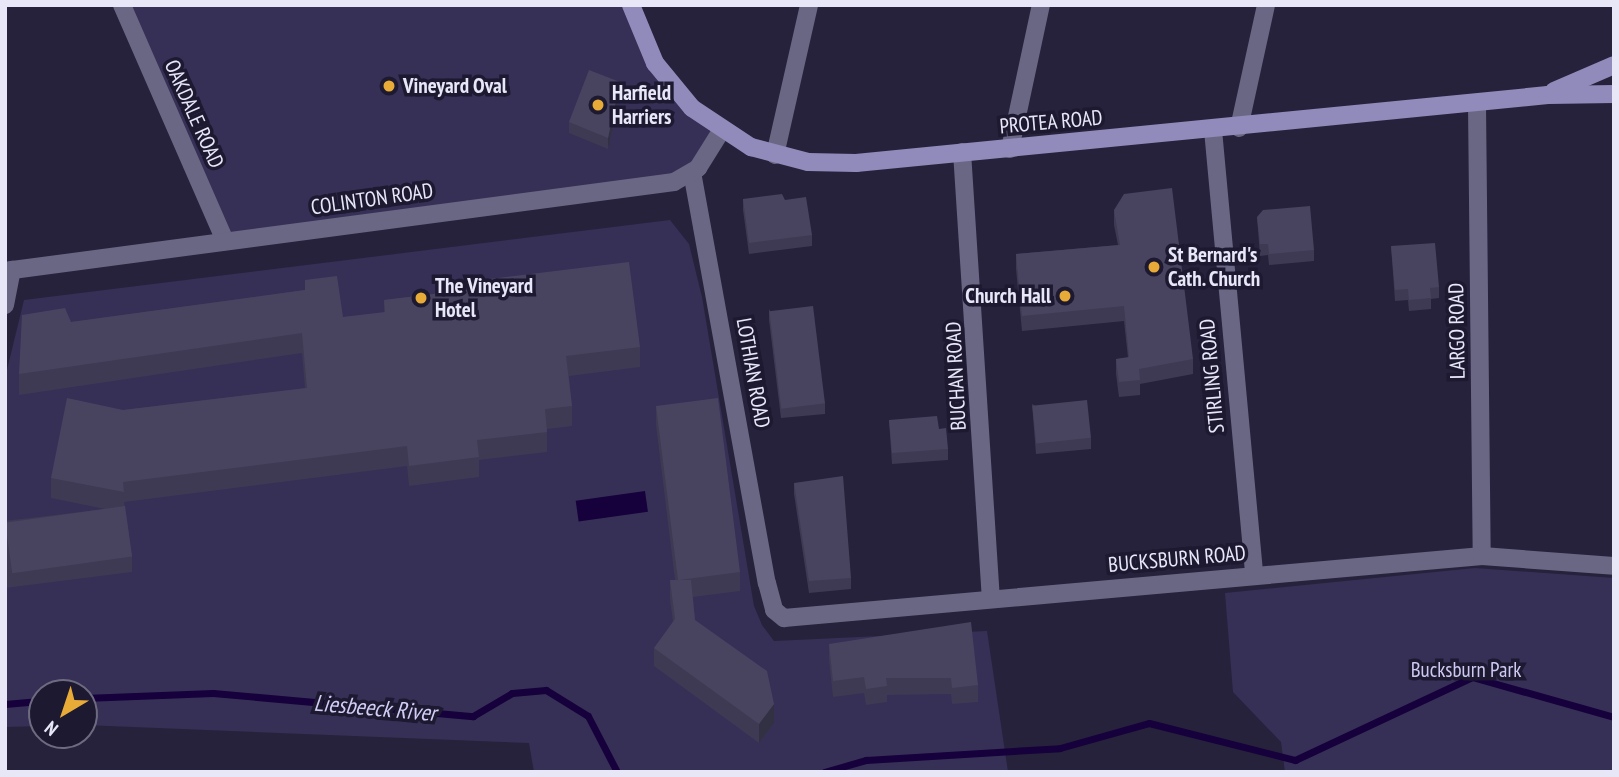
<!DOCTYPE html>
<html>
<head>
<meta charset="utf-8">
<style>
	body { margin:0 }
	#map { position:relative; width:1619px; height:777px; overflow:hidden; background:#26223b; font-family:"PT Sans Narrow",sans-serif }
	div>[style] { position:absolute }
	.green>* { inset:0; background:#363056 }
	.water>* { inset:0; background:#16013c; transform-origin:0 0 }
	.stream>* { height:7px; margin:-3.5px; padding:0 3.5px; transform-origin:3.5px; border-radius:3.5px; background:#16013c }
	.street>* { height:18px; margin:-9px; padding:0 9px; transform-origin:9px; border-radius:9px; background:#6a6784 }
	.secondary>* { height:18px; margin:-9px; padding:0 9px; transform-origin:9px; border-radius:9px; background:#908bba }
	.wall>* { inset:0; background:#3e3a53 }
	.shaded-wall>* { inset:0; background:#323043 }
	.building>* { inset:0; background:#484460; transform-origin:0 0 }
	.dots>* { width:19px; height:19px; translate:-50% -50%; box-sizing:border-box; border:4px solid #1c1931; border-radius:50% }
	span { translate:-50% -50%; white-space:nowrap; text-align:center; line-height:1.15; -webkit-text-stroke:7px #1c1931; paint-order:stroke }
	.poi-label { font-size:21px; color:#e8e7f8; font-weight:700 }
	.left { translate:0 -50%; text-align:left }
	.right { translate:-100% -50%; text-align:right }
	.street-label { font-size:21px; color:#e8e7f8 }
	.park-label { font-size:21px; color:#cdc9f0 }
	.water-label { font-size:23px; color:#d1cdf4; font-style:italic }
	.frame { position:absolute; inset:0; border:7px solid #e8e7f8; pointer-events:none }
	.north { position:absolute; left:28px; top:679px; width:70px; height:70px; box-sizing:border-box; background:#1c1931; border:2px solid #6e6b81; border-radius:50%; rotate:219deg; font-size:19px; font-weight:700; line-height:28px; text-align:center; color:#e8e7f8 }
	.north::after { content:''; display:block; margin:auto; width:24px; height:32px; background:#e8ab37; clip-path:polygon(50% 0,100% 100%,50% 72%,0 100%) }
</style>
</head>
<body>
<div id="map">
	<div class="green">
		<i style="clip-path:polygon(122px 5px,631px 5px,644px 42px,721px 131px,684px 179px,225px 241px)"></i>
		<i style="clip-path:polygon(670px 220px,689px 244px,702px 297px,754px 606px,762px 625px,774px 641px,987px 631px,1008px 772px,534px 772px,529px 743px,84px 725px,84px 693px,42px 693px,42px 726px,5px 727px,5px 378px,24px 300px)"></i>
		<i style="clip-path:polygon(1475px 568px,1614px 578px,1614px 772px,1285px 772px,1281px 742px,1233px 692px,1225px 593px)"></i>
	</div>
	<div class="water">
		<i style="left:645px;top:491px;width:21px;height:70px;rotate:82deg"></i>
	</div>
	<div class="stream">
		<i style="left:84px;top:698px;width:129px;rotate:-2.2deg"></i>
		<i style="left:213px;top:693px;width:261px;rotate:5.1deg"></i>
		<i style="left:473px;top:716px;width:45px;rotate:-30.5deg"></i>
		<i style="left:512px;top:693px;width:34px;rotate:-5deg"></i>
		<i style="left:546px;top:690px;width:49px;rotate:31.8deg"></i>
		<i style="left:588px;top:716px;width:63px;rotate:62.6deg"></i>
		<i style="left:5px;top:704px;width:37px;rotate:-5deg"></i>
		<i style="left:824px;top:772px;width:44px;rotate:-15.9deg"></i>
		<i style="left:866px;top:760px;width:194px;rotate:-3.5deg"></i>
		<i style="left:1060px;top:748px;width:92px;rotate:-15.7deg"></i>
		<i style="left:1149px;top:723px;width:151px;rotate:14.2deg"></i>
		<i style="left:1295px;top:760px;width:195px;rotate:-25.1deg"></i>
		<i style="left:1472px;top:677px;width:148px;rotate:15.7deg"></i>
	</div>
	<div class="street">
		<i style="left:122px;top:5px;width:257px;rotate:66.4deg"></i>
		<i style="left:1477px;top:105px;width:451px;rotate:89.4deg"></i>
		<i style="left:1239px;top:128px;width:126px;rotate:-77.6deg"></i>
		<i style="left:1213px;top:130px;width:448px;rotate:84.7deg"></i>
		<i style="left:1010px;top:149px;width:147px;rotate:-77.9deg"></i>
		<i style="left:962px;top:152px;width:446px;rotate:86.3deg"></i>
		<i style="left:775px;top:155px;width:154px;rotate:-77.2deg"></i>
		<i style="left:692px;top:172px;width:418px;rotate:79.7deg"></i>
		<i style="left:767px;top:583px;width:28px;rotate:75deg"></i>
		<i style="left:774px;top:610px;width:13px;rotate:39deg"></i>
		<i style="left:784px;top:618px;width:701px;rotate:-5.08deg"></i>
		<i style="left:1482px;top:556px;width:132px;rotate:4.3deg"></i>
		<i style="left:5px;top:271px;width:675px;rotate:-7.58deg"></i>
		<i style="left:674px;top:182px;width:28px;rotate:-30deg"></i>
		<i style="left:698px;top:168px;width:44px;rotate:-58.1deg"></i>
		<i style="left:5px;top:305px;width:36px;rotate:-79deg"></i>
	</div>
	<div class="secondary">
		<i style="left:631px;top:5px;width:63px;rotate:67.5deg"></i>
		<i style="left:655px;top:63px;width:58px;rotate:50.6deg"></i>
		<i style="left:692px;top:108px;width:71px;rotate:33.5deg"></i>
		<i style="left:751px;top:147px;width:59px;rotate:14.7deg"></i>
		<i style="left:808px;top:162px;width:48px;rotate:1.2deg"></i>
		<i style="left:856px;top:163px;width:695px;rotate:-5.61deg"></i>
		<i style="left:1548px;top:95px;width:66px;rotate:-0.9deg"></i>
		<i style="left:1554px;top:91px;width:65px;rotate:-23.4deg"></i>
	</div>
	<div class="wall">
		<i style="clip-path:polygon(620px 93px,608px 149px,569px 133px,569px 122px)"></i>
		<i style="clip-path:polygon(743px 199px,785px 200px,812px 235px,812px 246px,749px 254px,743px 210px)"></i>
		<i style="clip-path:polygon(1114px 210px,1193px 359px,1193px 374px,1140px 384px,1140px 395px,1119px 397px,1116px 374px,1116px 359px,1128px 358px,1124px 321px,1022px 331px,1016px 269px,1016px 254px,1118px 245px,1114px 225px)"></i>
		<i style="clip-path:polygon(1257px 217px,1314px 250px,1314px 261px,1269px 265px,1268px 255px,1260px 256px)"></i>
		<i style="clip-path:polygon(1391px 246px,1439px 287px,1439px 298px,1431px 299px,1431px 309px,1409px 311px,1408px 300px,1395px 301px)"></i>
		<i style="clip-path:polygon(305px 280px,343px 317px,384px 313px,384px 300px,473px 289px,473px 281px,640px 347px,640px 367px,569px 376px,572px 406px,572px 426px,547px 429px,547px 452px,479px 460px,479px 477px,409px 486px,407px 466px,124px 502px,132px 557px,132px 572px,5px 588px,5px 521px,105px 509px,51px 498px,51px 478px,123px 410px,305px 388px,302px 353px,19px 395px,19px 374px,71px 322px,305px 290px)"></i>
		<i style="clip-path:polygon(769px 309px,825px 403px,825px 414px,781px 418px,769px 320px)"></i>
		<i style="clip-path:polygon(1032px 404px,1091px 438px,1091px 449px,1036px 454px)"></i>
		<i style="clip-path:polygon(656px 406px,740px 572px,740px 591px,693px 597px,695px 620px,774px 723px,759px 743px,654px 666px,654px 648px,673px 622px,670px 599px,670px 580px,675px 580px,656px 425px)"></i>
		<i style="clip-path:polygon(889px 420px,939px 429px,948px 449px,948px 460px,892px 464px)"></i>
		<i style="clip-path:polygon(794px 483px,851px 578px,851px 589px,809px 593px,794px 494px)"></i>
		<i style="clip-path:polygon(829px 644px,978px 685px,978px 702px,952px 704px,951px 694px,887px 695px,887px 702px,866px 705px,864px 693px,833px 697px,829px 660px)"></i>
	</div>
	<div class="shaded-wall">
		<i style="clip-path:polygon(620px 82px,620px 93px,608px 149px,608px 138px)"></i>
		<i style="clip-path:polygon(774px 704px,774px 723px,759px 743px,759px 724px)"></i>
	</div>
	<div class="building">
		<i style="clip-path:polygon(589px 70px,620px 82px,608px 138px,569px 122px)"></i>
		<i style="clip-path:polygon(1172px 188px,1193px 359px,1139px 369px,1140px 380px,1119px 382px,1116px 359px,1129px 357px,1124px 306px,1022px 316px,1016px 254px,1120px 245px,1114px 210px,1124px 194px)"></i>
		<i style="clip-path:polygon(782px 194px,785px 200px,806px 197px,812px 235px,749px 243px,743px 199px)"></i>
		<i style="clip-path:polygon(1310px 206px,1314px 250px,1269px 254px,1268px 244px,1260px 244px,1257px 217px,1263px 210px)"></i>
		<i style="clip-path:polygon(1435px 243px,1439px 287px,1430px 288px,1431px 298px,1409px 300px,1408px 289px,1395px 290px,1391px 246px)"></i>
		<i style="clip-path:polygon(629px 262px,640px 347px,566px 356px,572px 406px,545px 409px,547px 432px,477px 440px,479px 457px,409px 466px,407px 446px,123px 482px,124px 492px,51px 478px,67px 398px,123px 410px,307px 388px,302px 333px,19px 374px,22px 315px,65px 308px,71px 322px,305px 290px,305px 280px,337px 276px,343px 317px,385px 312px,384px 300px,474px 289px,473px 281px)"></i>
		<i style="left:813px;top:306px;width:98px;height:44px;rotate:83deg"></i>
		<i style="clip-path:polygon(718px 398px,740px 572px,679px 580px,691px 580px,695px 620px,767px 671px,774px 704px,759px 724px,654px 648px,675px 619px,670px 580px,678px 580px,656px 406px)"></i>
		<i style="left:1087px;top:400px;width:38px;height:55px;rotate:84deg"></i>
		<i style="clip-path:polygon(937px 416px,939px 429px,946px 428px,948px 449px,892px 453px,889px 420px)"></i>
		<i style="clip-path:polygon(843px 476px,851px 578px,809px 581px,794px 483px)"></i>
		<i style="left:125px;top:506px;width:51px;height:121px;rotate:82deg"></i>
		<i style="clip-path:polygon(971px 622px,978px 685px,952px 688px,951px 678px,886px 678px,887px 686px,866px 689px,864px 677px,833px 681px,829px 644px)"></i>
	</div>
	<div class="dots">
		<i style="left:389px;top:86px;background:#e8ab37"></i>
		<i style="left:598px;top:105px;background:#e8ab37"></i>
		<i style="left:1154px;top:267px;background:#e8ab37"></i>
		<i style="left:1065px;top:296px;background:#e8ab37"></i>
		<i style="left:421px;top:298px;background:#e8ab37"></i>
	</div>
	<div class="poi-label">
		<span class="left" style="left:403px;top:86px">Vineyard Oval</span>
		<span class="left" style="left:612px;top:105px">Harfield<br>Harriers</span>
		<span class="left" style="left:1168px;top:267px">St Bernard's<br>Cath. Church</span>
		<span class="left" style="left:435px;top:298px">The Vineyard<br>Hotel</span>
		<span class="right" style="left:1051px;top:296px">Church Hall</span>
	</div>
	<div class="street-label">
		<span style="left:194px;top:114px;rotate:66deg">OAKDALE ROAD</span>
		<span style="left:1051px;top:122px;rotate:-5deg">PROTEA ROAD</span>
		<span style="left:372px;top:199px;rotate:-8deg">COLINTON ROAD</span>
		<span style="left:1457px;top:331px;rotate:-91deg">LARGO ROAD</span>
		<span style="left:753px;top:373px;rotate:80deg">LOTHIAN ROAD</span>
		<span style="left:956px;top:376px;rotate:-93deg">BUCHAN ROAD</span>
		<span style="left:1212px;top:376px;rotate:-95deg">STIRLING ROAD</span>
		<span style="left:1177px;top:559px;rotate:-5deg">BUCKSBURN ROAD</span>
	</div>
	<div class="park-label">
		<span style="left:1466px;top:670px">Bucksburn Park</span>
	</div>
	<div class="water-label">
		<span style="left:375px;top:708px;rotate:5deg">Liesbeeck River</span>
	</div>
	<div class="frame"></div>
	<div class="north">N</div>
</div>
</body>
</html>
